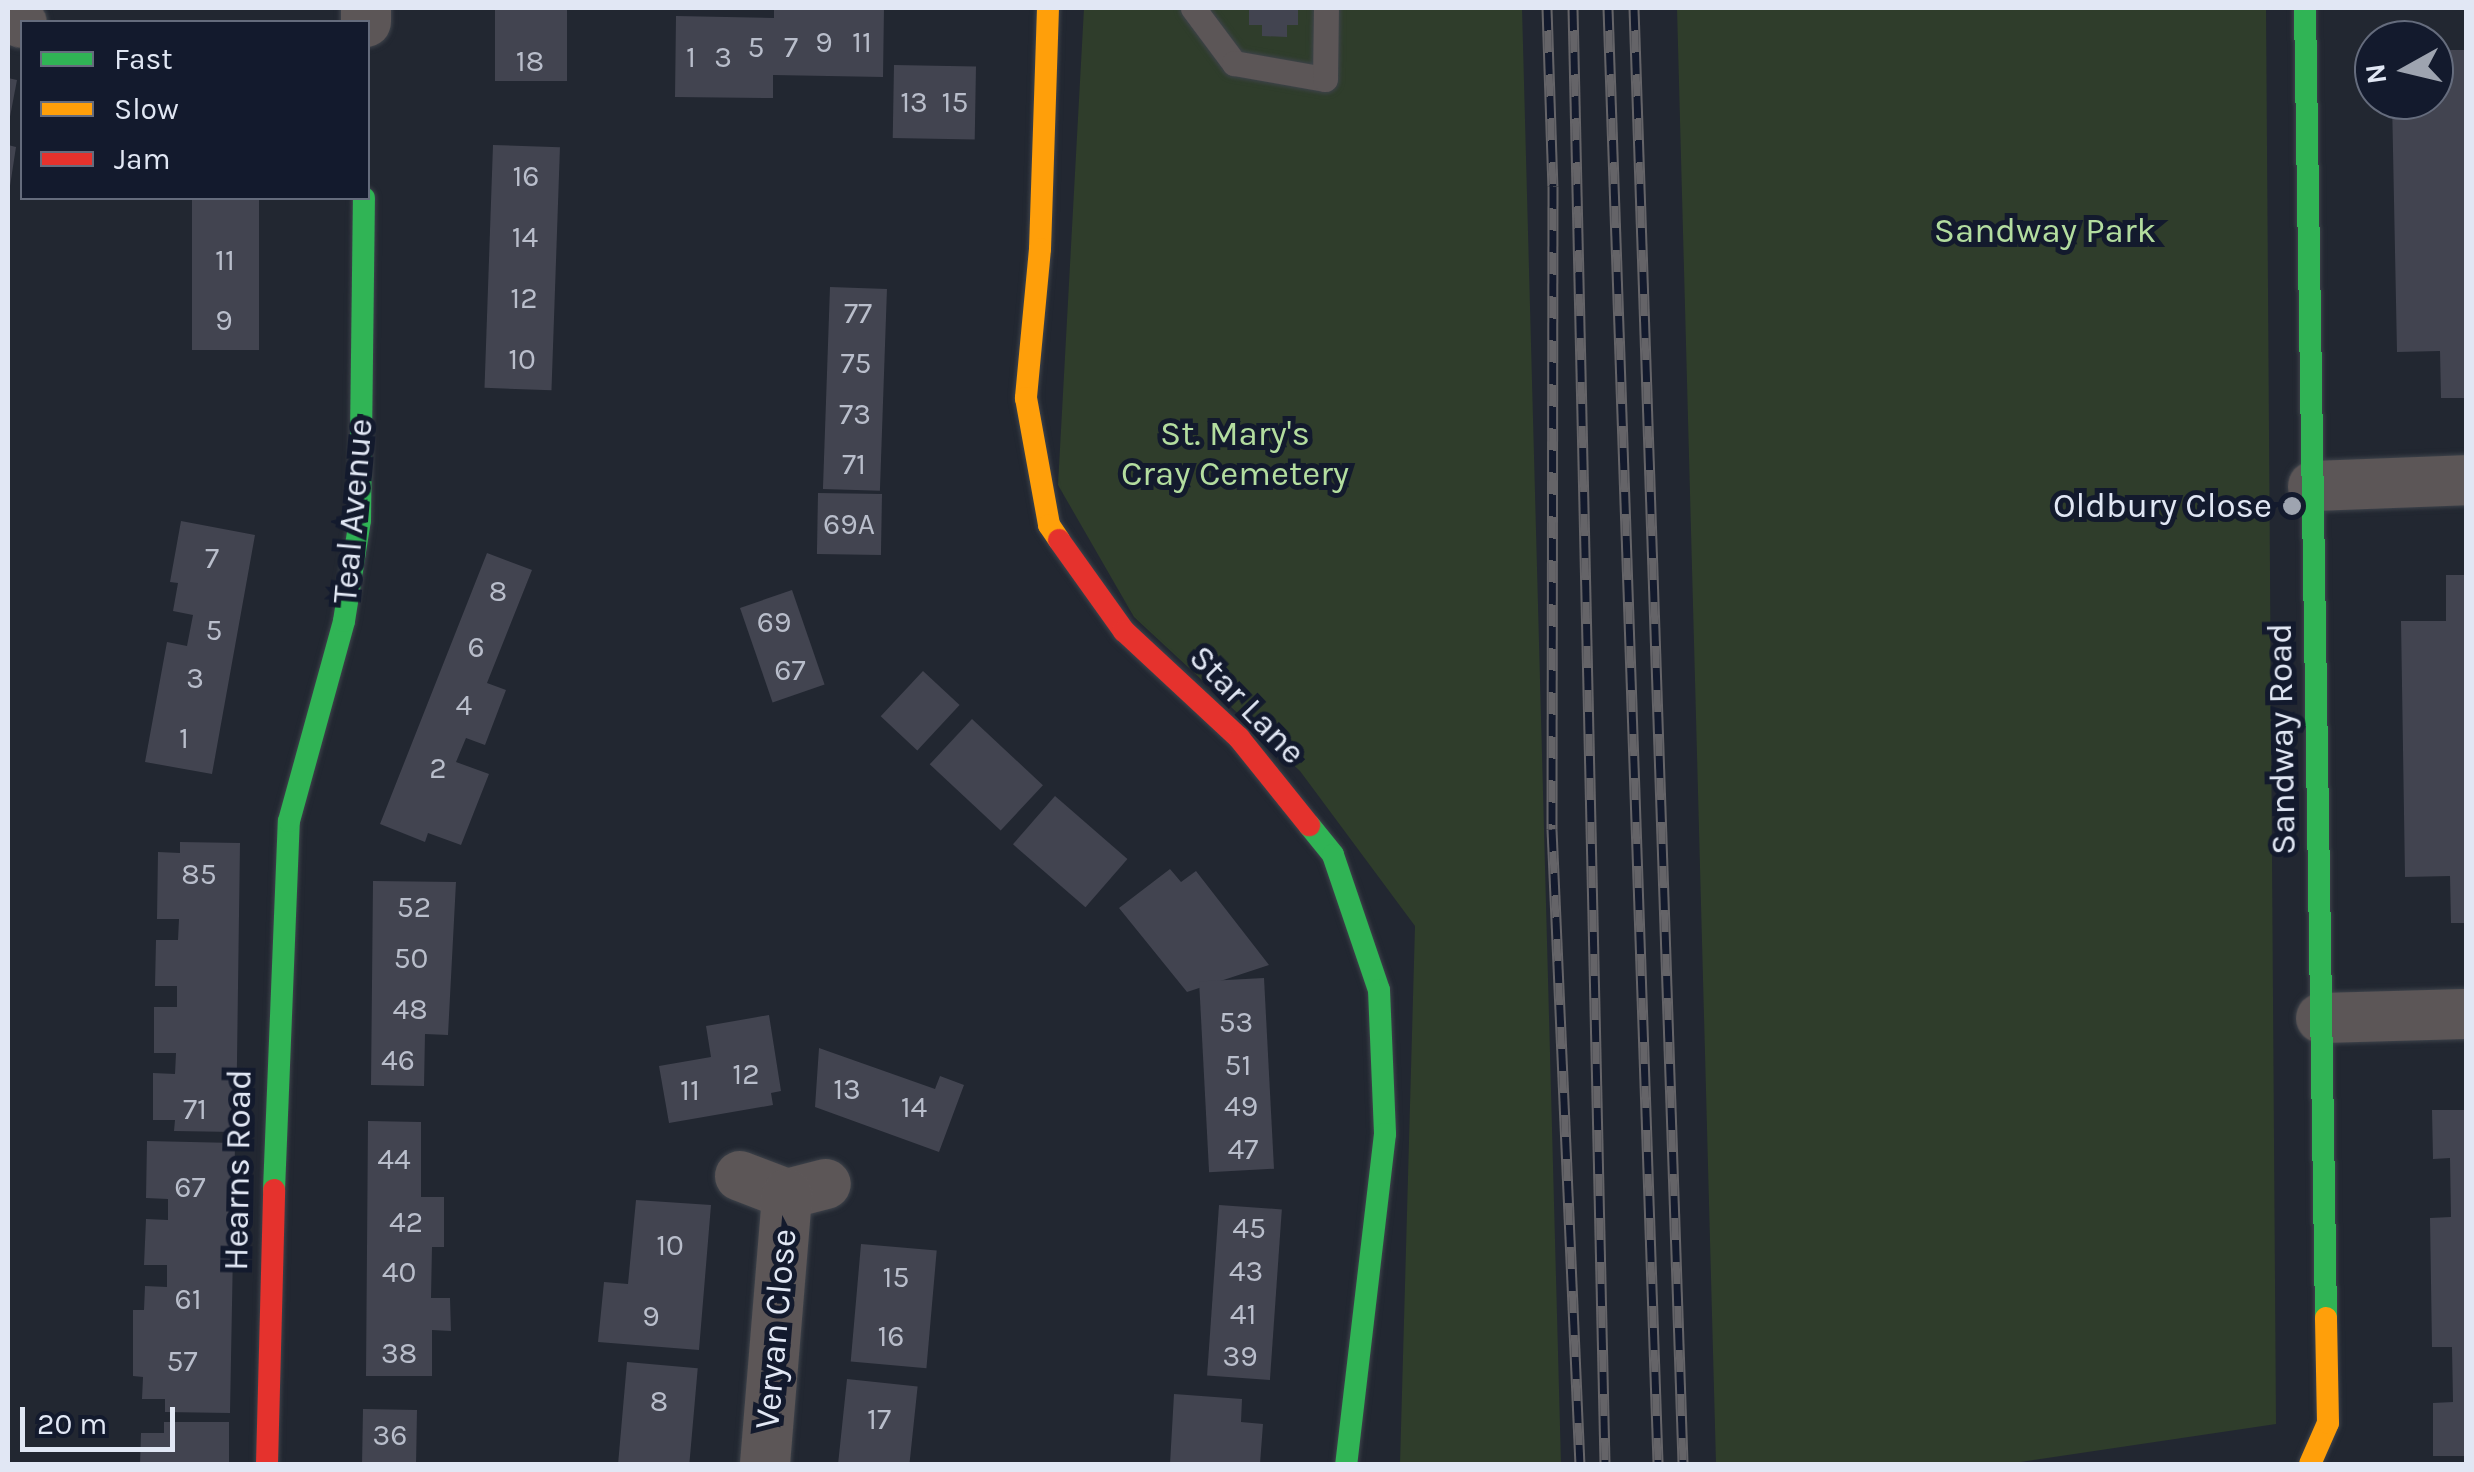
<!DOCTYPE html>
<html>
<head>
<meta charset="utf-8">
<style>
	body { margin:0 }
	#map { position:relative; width:2474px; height:1472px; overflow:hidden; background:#222731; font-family:Karla,sans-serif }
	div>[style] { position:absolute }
	.green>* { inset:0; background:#2f3d2b }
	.building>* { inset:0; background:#424450; transform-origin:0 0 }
	.roads { filter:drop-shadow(0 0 2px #3e434b) drop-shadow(0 0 2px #3e434b) }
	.lane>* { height:25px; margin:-12.5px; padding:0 12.5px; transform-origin:12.5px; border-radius:12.5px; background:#5c5657 }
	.street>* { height:50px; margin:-25px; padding:0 25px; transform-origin:25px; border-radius:25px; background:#5c5657 }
	.fast>* { height:22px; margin:-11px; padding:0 11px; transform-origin:11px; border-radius:11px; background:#30b455 }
	.slow>* { height:22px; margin:-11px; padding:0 11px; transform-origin:11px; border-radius:11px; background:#ff9f0a }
	.jam>* { height:22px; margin:-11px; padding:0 11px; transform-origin:11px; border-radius:11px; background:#e5322d }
	.rail>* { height:11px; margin-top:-5.5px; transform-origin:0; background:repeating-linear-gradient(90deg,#131a2d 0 22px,#656468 0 44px); box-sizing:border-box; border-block:2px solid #656468 }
	.dots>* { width:28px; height:28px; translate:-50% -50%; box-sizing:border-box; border:5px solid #131a2d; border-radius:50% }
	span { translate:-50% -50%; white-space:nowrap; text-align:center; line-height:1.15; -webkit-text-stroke:10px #131a2d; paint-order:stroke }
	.number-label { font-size:30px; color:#b9becb }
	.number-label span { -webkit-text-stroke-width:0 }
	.park-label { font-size:35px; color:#b3dd9f }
	.poi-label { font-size:35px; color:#e1e7f4 }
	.right { translate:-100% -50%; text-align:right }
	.street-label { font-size:35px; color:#e1e7f4 }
	.frame { position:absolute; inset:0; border:10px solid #e1e7f4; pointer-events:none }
	.legend { position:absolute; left:20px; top:20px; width:350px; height:180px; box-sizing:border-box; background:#131a2d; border:2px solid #656c7d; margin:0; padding:12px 18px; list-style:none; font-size:30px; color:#e1e7f4 }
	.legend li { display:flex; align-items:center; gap:20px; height:50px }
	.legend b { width:50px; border:2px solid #656c7d }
	.north { position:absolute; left:2354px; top:20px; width:100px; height:100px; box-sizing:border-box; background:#131a2d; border:2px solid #656c7d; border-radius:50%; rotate:262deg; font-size:28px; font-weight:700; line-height:40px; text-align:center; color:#e1e7f4 }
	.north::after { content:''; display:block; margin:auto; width:35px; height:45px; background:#9ea4b0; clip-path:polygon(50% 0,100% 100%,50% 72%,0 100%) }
	.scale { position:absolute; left:20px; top:1407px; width:155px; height:45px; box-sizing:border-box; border:5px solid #e1e7f4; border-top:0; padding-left:12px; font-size:30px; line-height:35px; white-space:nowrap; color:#e1e7f4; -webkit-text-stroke:8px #131a2d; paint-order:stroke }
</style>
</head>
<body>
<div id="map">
	<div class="green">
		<i style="clip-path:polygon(1084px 8px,1522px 8px,1561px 1464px,1400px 1464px,1415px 926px,1300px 771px,1134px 617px,1058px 485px)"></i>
		<i style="clip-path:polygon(1677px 8px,2266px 8px,2276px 1424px,2007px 1464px,1716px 1464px)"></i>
	</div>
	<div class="building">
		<i style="left:495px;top:8px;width:72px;height:73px"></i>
		<i style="clip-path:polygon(774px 8px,884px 8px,883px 77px,773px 75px,773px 98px,675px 97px,676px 16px,774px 18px)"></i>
		<i style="clip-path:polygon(1249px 8px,1298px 8px,1298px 25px,1287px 25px,1287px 37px,1262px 36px,1262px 25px,1249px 25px)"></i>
		<i style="clip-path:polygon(2437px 50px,2466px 50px,2466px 398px,2441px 398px,2440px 351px,2397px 352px,2392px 100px,2434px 100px)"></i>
		<i style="left:894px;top:65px;width:82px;height:73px;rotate:1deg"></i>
		<i style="clip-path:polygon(8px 78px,17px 80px,9px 122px,8px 122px)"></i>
		<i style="clip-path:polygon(8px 145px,16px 147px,10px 186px,8px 186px)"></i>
		<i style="left:493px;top:145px;width:67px;height:243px;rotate:2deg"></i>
		<i style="left:192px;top:198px;width:67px;height:152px"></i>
		<i style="left:830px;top:287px;width:57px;height:202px;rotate:2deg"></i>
		<i style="left:818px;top:493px;width:64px;height:61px;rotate:1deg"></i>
		<i style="clip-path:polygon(181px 521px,255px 535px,212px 774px,145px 762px,167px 642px,187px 646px,193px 615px,173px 611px,178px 583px,170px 582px)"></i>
		<i style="clip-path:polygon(487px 553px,532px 570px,487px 683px,506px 690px,485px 745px,466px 738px,456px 762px,489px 774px,461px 845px,428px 833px,425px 842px,380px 824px)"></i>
		<i style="clip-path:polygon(2446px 575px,2466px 575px,2466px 923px,2451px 923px,2450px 876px,2405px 877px,2401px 621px,2446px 621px)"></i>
		<i style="left:792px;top:590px;width:100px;height:55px;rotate:71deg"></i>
		<i style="left:923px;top:671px;width:50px;height:62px;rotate:43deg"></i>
		<i style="left:972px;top:719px;width:97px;height:62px;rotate:43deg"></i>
		<i style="left:1055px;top:796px;width:96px;height:64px;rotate:41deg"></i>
		<i style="clip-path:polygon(180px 842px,240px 843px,236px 1132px,174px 1131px,175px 1120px,153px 1120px,153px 1073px,175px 1074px,176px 1053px,154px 1053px,154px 1007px,177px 1007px,177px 986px,155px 986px,156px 940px,178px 940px,179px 919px,157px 919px,158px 852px,180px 853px)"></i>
		<i style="clip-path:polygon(1170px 869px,1181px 882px,1196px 871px,1269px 965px,1187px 992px,1119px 908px)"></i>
		<i style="clip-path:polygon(373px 881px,456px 882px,448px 1035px,425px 1034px,424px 1086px,371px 1085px)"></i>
		<i style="left:1264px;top:978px;width:191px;height:65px;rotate:87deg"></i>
		<i style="clip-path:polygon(769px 1015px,781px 1091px,771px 1093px,773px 1105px,669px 1123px,659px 1066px,711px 1057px,706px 1026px)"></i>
		<i style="clip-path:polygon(819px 1048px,935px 1089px,940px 1076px,964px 1085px,939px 1152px,815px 1107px)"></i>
		<i style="clip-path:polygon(2432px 1110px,2466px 1110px,2466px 1456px,2433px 1456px,2433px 1403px,2453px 1402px,2452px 1347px,2432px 1347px,2430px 1218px,2451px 1217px,2450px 1158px,2433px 1159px)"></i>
		<i style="clip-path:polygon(368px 1121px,421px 1122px,421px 1197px,444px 1197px,444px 1247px,432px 1247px,431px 1298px,450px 1298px,451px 1331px,432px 1330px,432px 1376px,366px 1376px)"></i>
		<i style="clip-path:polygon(147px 1141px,235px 1143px,230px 1413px,165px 1412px,165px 1399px,142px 1399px,143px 1377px,133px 1376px,133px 1310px,144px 1310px,145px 1286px,167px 1287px,167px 1265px,144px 1265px,146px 1219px,168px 1220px,168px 1199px,146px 1198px)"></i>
		<i style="clip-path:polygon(636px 1200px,711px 1205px,699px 1350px,598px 1342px,604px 1282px,628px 1284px)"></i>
		<i style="left:1219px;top:1205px;width:63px;height:171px;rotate:4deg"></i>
		<i style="left:861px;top:1244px;width:76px;height:118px;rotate:5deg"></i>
		<i style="left:627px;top:1362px;width:71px;height:102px;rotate:5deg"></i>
		<i style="left:847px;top:1379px;width:71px;height:85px;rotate:6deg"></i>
		<i style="clip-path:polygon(1174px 1394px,1242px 1399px,1241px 1422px,1263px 1424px,1260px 1464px,1170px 1464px)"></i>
		<i style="left:363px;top:1409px;width:54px;height:55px;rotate:1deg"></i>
		<i style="clip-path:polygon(164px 1422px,229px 1422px,229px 1464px,140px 1464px,141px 1433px,164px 1433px)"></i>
	</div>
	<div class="roads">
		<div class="lane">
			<i style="left:1193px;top:8px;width:69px;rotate:53.3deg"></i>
			<i style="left:1234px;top:63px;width:92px;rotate:10deg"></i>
			<i style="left:1325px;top:79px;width:71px;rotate:-89.2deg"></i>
		</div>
		<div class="street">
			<i style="left:8px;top:17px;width:15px;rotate:23deg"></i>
			<i style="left:366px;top:22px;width:14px;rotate:-90deg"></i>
			<i style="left:2313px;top:486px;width:153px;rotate:-2.2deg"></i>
			<i style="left:2321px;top:1018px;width:145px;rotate:-1.6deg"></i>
			<i style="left:740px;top:1176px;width:50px;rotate:21deg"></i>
			<i style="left:787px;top:1194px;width:40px;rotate:-14.4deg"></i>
			<i style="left:765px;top:1464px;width:271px;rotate:-85.3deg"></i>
		</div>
		<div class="fast">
			<i style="left:2305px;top:8px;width:1310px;rotate:89.08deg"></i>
			<i style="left:1309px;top:825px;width:38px;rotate:51deg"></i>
			<i style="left:1333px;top:855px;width:143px;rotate:71.2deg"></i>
			<i style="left:1379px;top:990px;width:144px;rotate:87.6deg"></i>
			<i style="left:1385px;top:1134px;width:332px;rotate:96.7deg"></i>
			<i style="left:274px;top:1190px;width:369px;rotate:-87.7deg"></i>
			<i style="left:289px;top:821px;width:207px;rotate:-74.6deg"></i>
			<i style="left:344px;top:621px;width:102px;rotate:-81deg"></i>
			<i style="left:360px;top:520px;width:322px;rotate:-89.3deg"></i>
		</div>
		<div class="slow">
			<i style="left:1048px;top:8px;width:241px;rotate:91.9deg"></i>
			<i style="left:1040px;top:249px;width:150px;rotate:95.4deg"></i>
			<i style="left:1026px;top:398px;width:129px;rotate:79.7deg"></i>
			<i style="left:1049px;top:525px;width:18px;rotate:56deg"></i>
			<i style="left:2310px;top:1464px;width:45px;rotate:-66.3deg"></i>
			<i style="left:2328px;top:1423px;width:105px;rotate:-91.1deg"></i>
		</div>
		<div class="jam">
			<i style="left:1059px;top:540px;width:112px;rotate:54.5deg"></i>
			<i style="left:1124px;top:631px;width:157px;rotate:42.9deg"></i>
			<i style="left:1239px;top:738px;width:112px;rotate:51.2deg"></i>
			<i style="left:267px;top:1464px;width:274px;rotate:-88.5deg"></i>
		</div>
	</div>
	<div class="rail">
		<i style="left:1547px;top:8px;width:178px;rotate:88.1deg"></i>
		<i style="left:1553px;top:186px;width:643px;rotate:90.09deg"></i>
		<i style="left:1552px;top:829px;width:636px;rotate:87.48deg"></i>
		<i style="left:1573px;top:8px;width:1456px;rotate:88.74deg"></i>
		<i style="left:1608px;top:8px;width:1457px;rotate:88.03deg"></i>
		<i style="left:1634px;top:8px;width:1457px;rotate:88.07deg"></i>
	</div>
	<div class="dots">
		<i style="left:2292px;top:506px;background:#9ea4b0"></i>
	</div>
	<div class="number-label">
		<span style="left:824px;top:42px">9</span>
		<span style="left:862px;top:42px">11</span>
		<span style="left:756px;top:47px">5</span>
		<span style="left:791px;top:47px">7</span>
		<span style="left:691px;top:57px">1</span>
		<span style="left:723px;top:57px">3</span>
		<span style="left:530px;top:61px">18</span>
		<span style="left:914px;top:102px">13</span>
		<span style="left:955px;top:102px">15</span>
		<span style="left:526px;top:176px">16</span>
		<span style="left:525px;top:237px">14</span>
		<span style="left:225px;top:260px">11</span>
		<span style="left:524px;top:298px">12</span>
		<span style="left:858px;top:313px">77</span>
		<span style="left:224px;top:320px">9</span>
		<span style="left:522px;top:359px">10</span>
		<span style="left:856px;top:363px">75</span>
		<span style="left:855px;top:414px">73</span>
		<span style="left:854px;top:464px">71</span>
		<span style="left:849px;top:524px">69A</span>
		<span style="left:212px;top:558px">7</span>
		<span style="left:498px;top:591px">8</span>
		<span style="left:774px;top:622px">69</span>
		<span style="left:214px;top:630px">5</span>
		<span style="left:476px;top:647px">6</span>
		<span style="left:790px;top:670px">67</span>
		<span style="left:195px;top:678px">3</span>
		<span style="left:464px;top:705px">4</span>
		<span style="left:184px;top:738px">1</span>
		<span style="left:438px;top:768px">2</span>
		<span style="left:199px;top:874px">85</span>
		<span style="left:414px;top:907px">52</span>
		<span style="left:411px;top:958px">50</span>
		<span style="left:410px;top:1009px">48</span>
		<span style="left:1236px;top:1022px">53</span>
		<span style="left:398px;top:1060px">46</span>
		<span style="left:1238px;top:1065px">51</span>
		<span style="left:746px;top:1074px">12</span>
		<span style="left:847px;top:1089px">13</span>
		<span style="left:690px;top:1090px">11</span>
		<span style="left:1241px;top:1106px">49</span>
		<span style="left:914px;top:1107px">14</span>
		<span style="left:195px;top:1109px">71</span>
		<span style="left:1243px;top:1149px">47</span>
		<span style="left:394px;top:1159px">44</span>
		<span style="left:190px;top:1187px">67</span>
		<span style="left:406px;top:1222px">42</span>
		<span style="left:1249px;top:1228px">45</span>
		<span style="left:670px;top:1245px">10</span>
		<span style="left:1246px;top:1271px">43</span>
		<span style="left:399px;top:1272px">40</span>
		<span style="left:896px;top:1277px">15</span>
		<span style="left:188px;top:1299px">61</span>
		<span style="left:1243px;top:1314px">41</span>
		<span style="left:651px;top:1316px">9</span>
		<span style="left:891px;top:1336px">16</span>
		<span style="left:399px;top:1353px">38</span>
		<span style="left:1240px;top:1356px">39</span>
		<span style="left:182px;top:1361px">57</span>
		<span style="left:659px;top:1401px">8</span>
		<span style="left:879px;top:1419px">17</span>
		<span style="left:390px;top:1435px">36</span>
	</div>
	<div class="park-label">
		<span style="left:2045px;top:231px">Sandway Park</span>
		<span style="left:1235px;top:454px">St. Mary's<br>Cray Cemetery</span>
	</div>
	<div class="poi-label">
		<span class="right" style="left:2272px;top:506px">Oldbury Close</span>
	</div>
	<div class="street-label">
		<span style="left:353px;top:511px;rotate:-85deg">Teal Avenue</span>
		<span style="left:1247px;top:705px;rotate:46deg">Star Lane</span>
		<span style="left:2282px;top:739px;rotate:-91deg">Sandway Road</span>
		<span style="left:238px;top:1170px;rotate:-89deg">Hearns Road</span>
		<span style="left:776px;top:1329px;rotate:-85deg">Veryan Close</span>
	</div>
	<div class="frame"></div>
	<ul class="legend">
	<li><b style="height:12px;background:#30b455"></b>Fast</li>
	<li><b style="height:12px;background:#ff9f0a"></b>Slow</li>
	<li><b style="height:12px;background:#e5322d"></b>Jam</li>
	</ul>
	<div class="north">N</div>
	<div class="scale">20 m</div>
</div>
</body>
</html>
